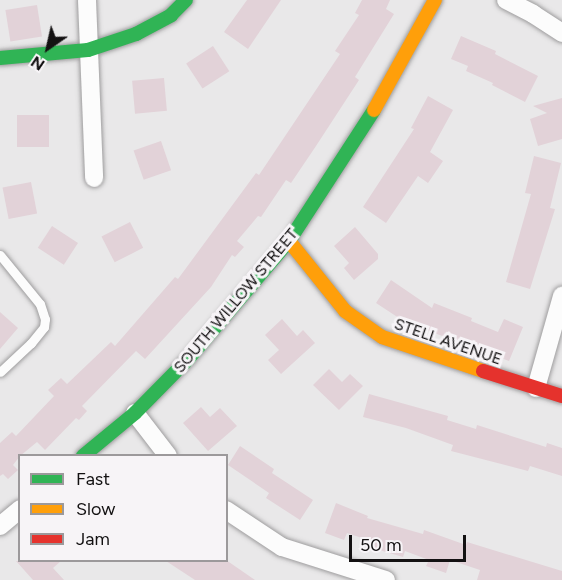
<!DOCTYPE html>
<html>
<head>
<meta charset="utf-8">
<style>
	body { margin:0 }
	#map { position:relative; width:562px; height:580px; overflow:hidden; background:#e9e8e9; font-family:Figtree,sans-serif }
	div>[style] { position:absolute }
	.building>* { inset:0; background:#e2d2d8; transform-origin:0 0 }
	.roads { filter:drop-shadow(0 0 2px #9e9d9e) drop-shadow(0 0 2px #9e9d9e) }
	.lane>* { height:9px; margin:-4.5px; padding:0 4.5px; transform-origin:4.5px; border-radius:4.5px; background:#fcfcfc }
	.street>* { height:18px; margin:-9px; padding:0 9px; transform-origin:9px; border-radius:9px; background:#fcfcfc }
	.fast>* { height:14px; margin:-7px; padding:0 7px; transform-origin:7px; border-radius:7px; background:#30b455 }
	.slow>* { height:14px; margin:-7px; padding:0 7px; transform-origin:7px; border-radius:7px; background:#ff9f0a }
	.jam>* { height:14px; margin:-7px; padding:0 7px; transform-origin:7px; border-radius:7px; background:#e5322d }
	span { translate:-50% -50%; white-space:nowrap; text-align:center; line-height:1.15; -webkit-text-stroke:6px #f7f4f7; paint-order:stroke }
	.street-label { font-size:16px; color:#131112 }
	.legend { position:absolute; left:18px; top:454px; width:210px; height:108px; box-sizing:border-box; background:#f7f4f7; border:2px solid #9c999b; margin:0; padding:8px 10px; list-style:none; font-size:18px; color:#131112 }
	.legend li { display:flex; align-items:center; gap:12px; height:30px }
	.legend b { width:30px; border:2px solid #9c999b }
	.north { position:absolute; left:18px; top:18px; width:60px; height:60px; -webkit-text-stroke:4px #f7f4f7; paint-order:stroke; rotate:214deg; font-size:16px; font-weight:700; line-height:24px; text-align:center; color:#131112 }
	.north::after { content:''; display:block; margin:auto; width:21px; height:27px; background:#131112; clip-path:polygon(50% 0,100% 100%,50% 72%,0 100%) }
	.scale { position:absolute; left:349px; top:535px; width:117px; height:27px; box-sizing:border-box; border:3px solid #131112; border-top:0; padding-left:8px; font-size:18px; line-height:21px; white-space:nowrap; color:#131112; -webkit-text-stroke:4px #f7f4f7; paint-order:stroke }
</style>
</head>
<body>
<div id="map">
	<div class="building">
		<i style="clip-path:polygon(247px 0,281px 0,248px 49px,224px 32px)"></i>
		<i style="clip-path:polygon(362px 0,390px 0,386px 9px,394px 14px,355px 77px,359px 80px,316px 146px,291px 183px,286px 180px,261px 217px,258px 216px,237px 241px,244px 247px,235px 257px,232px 255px,211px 287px,145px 359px,136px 351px,82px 406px,87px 411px,79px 420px,76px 418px,45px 450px,37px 442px,20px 456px,13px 465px,18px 470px,8px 479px,3px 474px,0 476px,0 443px,12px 432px,16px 436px,54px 396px,48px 390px,61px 378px,67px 384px,111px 342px,115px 346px,175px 277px,178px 279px,256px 173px,259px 175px,340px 54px,335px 51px,359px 15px,355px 13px)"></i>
		<i style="left:37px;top:5px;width:32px;height:32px;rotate:81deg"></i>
		<i style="clip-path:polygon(461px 36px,496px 51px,495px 54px,538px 76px,525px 102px,492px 85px,493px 83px,466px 71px,468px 66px,451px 59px)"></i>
		<i style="left:213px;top:46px;width:30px;height:32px;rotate:57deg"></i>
		<i style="left:164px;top:78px;width:33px;height:32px;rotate:85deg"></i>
		<i style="clip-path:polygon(428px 96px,453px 110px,430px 152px,443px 161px,428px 183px,418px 176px,386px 223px,363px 207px,414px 129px,411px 128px)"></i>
		<i style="clip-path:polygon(562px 98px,562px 139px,538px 146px,530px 119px,547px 113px,533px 106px)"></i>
		<i style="left:17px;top:115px;width:32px;height:32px"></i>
		<i style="left:161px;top:141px;width:31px;height:29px;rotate:71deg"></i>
		<i style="clip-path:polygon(534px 156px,561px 163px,550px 208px,555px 209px,530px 289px,506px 282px,531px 194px,525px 193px)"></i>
		<i style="left:31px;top:182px;width:32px;height:29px;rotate:79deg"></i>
		<i style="left:130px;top:222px;width:29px;height:32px;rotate:63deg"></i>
		<i style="left:52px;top:226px;width:31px;height:26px;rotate:33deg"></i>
		<i style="clip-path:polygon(355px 227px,378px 254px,378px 259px,354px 280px,344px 268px,349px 263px,334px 246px)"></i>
		<i style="clip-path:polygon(391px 280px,432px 308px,434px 303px,472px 318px,471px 321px,498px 332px,504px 319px,523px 327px,509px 361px,405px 322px,376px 303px)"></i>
		<i style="clip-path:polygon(0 312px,18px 328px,0 349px)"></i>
		<i style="clip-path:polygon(282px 319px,297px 336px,303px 330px,315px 343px,281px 374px,268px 360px,279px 350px,265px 335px)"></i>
		<i style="clip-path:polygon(329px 369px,342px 382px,350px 374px,363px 386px,339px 410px,313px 385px)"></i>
		<i style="clip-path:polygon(369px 394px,448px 416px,447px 420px,476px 429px,477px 425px,546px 447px,547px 443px,562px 448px,562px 476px,530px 466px,528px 471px,451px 451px,453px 445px,406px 428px,363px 417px)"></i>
		<i style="clip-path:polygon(201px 407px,210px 417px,220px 408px,237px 426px,208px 451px,183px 423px)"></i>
		<i style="clip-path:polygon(240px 446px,274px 469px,272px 473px,313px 500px,300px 520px,266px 498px,269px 493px,228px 465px)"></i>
		<i style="clip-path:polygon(336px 503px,368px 516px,367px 518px,423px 534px,424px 530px,466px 545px,467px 542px,562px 571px,562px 580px,477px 580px,480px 570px,450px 560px,446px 573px,426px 566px,429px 560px,405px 551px,403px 557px,369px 547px,371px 541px,347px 533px,344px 540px,325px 533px)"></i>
		<i style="clip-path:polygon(226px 560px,255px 580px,195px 580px,166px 561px)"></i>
		<i style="clip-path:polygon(16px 561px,61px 561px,53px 568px,64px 580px,33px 580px)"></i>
	</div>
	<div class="roads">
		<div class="lane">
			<i style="left:0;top:255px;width:63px;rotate:50.8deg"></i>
			<i style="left:40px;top:304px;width:16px;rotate:72deg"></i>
			<i style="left:45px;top:319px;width:8px;rotate:97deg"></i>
			<i style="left:44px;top:327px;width:21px;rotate:129deg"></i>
			<i style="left:31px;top:343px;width:42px;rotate:136.9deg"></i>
		</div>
		<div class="street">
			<i style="left:87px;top:0;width:178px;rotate:87.7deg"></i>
			<i style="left:506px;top:0;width:30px;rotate:27deg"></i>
			<i style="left:533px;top:14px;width:35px;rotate:33deg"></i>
			<i style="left:536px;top:388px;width:96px;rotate:-74.2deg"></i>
			<i style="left:135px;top:413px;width:54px;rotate:52.5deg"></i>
			<i style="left:226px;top:510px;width:67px;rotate:33.5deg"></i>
			<i style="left:282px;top:547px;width:109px;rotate:17.6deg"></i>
			<i style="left:0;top:526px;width:26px;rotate:-40deg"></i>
		</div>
		<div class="fast">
			<i style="left:0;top:58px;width:88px;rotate:-5.2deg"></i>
			<i style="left:88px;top:50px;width:51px;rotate:-18.4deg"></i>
			<i style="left:136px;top:34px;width:40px;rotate:-28deg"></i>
			<i style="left:171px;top:15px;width:21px;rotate:-45deg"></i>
			<i style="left:83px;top:456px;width:67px;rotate:-39.6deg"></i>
			<i style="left:135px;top:413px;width:77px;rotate:-45.5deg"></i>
			<i style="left:189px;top:358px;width:154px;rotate:-49.5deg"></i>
			<i style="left:289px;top:241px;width:156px;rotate:-57deg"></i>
		</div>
		<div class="slow">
			<i style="left:374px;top:110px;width:126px;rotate:-61deg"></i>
			<i style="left:289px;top:241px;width:90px;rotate:51.3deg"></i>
			<i style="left:345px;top:311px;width:45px;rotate:35.1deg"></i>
			<i style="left:382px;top:337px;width:107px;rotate:18.6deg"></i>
		</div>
		<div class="jam">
			<i style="left:483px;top:371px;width:83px;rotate:17.6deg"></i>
		</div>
	</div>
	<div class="street-label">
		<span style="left:236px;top:301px;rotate:-50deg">SOUTH WILLOW STREET</span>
		<span style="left:448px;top:342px;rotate:19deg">STELL AVENUE</span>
	</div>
	<ul class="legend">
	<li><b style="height:8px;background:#30b455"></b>Fast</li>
	<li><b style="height:8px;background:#ff9f0a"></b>Slow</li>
	<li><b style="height:8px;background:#e5322d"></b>Jam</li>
	</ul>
	<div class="north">N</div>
	<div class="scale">50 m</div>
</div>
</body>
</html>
